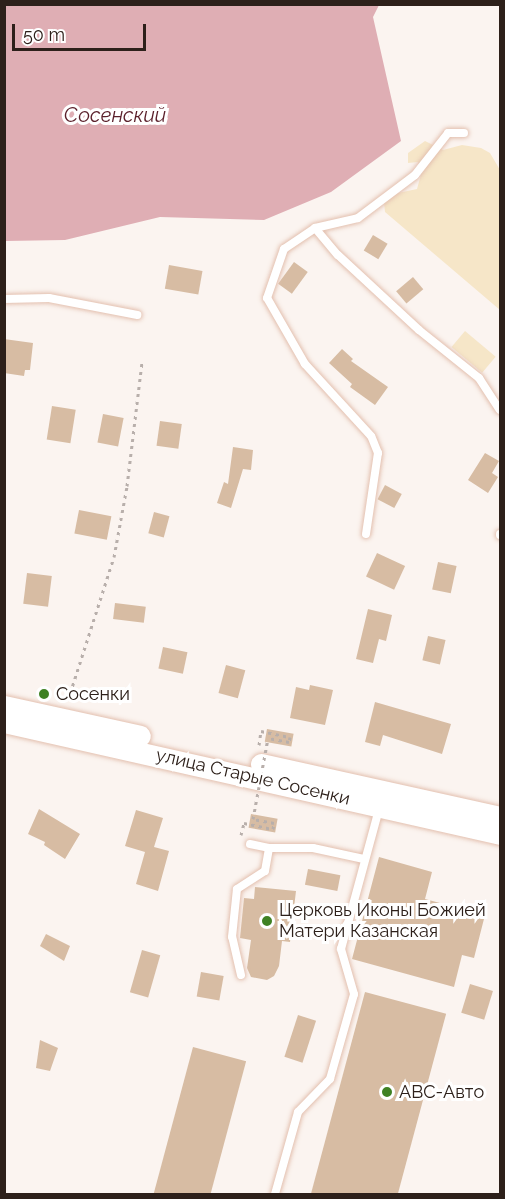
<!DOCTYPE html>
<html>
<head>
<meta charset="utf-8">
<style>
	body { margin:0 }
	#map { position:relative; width:505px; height:1199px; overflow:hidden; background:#fbf4f0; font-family:Raleway,sans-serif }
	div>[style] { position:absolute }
	.green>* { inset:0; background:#f6e6c8; transform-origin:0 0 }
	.water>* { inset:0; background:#dfaeb4 }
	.building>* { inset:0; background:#d7bca3; transform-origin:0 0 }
	.path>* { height:3px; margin-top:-1.5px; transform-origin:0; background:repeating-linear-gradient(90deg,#b8afab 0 3px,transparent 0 7.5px) }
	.roads { filter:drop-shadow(0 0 2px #e3c0af) drop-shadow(0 0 2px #e3c0af) }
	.service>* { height:8px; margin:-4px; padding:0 4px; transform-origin:4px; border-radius:4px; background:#fff }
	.secondary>* { height:21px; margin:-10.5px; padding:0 10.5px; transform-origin:10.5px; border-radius:10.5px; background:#fff }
	.path-bridge>* { height:3px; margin-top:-1.5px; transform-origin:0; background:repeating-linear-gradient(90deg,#b8afab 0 3px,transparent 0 7.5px) }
	.dots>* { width:16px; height:16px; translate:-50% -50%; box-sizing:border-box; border:3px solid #fff; border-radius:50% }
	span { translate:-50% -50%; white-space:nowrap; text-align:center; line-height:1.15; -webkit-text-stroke:6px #fff; paint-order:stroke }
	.poi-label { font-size:18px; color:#2d201a }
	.left { translate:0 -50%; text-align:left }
	.street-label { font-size:18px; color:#2d201a }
	.water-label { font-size:20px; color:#5a1f2a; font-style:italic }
	.frame { position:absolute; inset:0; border:6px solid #2d201a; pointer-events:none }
	.scale { position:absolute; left:12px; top:24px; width:134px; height:27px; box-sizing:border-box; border:3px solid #2d201a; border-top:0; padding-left:8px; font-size:18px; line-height:21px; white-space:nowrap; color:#2d201a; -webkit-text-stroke:4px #fff; paint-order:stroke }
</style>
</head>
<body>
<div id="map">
	<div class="green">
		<i style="clip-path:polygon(425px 141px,443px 150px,462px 145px,481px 148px,490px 153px,500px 170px,500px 310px,385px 212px,384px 202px,389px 195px,417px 189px,422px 171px,418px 162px,408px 163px,408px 153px)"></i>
		<i style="left:465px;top:331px;width:40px;height:21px;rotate:40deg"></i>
	</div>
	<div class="water">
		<i style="clip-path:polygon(4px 5px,379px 5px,373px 17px,401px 141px,331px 192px,264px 220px,160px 217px,65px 240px,5px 241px)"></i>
	</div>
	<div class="building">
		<i style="left:373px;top:235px;width:17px;height:18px;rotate:31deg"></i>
		<i style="left:294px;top:262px;width:17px;height:27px;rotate:36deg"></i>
		<i style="left:169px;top:265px;width:34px;height:24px;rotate:10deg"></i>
		<i style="left:413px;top:277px;width:16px;height:22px;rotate:50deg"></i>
		<i style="clip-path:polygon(4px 339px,33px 343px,30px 370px,25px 370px,24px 376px,4px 373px)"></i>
		<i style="clip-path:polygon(342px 349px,353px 359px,351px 361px,388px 387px,375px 405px,350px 387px,352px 384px,329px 363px)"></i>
		<i style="left:52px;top:406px;width:24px;height:34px;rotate:9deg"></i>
		<i style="left:103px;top:414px;width:21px;height:29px;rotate:11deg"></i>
		<i style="left:160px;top:421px;width:22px;height:25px;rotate:8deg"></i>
		<i style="clip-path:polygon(233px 447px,253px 450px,251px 470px,243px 469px,231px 508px,217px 503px,224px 482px,228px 484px)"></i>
		<i style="clip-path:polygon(485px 453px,499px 461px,492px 473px,498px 477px,488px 493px,468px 480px)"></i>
		<i style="left:385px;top:485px;width:19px;height:16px;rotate:28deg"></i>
		<i style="left:79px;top:510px;width:33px;height:24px;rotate:11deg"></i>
		<i style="left:154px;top:512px;width:16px;height:22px;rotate:15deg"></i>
		<i style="left:377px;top:553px;width:31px;height:26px;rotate:25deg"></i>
		<i style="left:438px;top:562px;width:19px;height:28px;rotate:12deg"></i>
		<i style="left:27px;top:573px;width:25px;height:31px;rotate:7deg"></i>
		<i style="left:115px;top:603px;width:31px;height:16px;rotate:7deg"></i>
		<i style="clip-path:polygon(368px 609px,392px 615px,386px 641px,379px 639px,373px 663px,356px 659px)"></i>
		<i style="left:428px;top:636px;width:18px;height:25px;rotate:13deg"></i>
		<i style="left:163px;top:647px;width:25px;height:22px;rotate:12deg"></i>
		<i style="left:226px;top:665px;width:20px;height:29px;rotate:15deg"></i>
		<i style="clip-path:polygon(310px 685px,333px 690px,325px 725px,290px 718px,296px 687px,309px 690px)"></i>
		<i style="clip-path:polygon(375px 702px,451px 724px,442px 754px,383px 735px,380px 746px,365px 742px)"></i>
		<i style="left:267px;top:729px;width:27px;height:13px;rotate:10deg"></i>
		<i style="clip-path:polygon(39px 809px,80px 834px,65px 859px,44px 845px,45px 842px,28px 834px)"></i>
		<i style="clip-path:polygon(136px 810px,163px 818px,154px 847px,169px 851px,158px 891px,136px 884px,145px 852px,125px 846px)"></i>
		<i style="left:251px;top:814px;width:27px;height:14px;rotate:10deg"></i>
		<i style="clip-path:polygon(379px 857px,432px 872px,425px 899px,485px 915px,474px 958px,462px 955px,454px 987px,352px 959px)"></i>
		<i style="left:308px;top:869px;width:33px;height:16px;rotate:11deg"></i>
		<i style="clip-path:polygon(255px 887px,296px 891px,290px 942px,282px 941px,279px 966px,274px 976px,267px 980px,251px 977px,247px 968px,251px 940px,240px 938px,244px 898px,254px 899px)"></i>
		<i style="clip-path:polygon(46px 934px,70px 946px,64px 961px,40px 946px)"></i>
		<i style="left:142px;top:950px;width:19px;height:44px;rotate:16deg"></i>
		<i style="left:201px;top:972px;width:23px;height:25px;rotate:10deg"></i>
		<i style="left:470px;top:984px;width:24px;height:30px;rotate:17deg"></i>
		<i style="left:365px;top:992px;width:84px;height:209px;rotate:15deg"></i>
		<i style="left:298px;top:1015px;width:19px;height:44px;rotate:18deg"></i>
		<i style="clip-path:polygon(40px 1040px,58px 1048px,50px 1071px,36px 1068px)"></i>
		<i style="left:193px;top:1047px;width:55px;height:152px;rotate:15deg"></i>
	</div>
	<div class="path">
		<i style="left:68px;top:700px;width:150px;rotate:-72.2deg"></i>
		<i style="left:114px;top:557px;width:72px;rotate:-79.6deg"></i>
		<i style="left:127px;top:486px;width:125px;rotate:-83.1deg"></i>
		<i style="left:259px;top:745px;width:14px;rotate:-82deg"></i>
		<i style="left:261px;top:731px;width:30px;rotate:12deg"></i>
		<i style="left:290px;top:737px;width:5px;rotate:101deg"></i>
		<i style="left:289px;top:742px;width:21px;rotate:-169deg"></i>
		<i style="left:241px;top:835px;width:12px;rotate:-76deg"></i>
		<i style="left:244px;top:823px;width:30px;rotate:12deg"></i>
		<i style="left:273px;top:829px;width:6px;rotate:-81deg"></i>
		<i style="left:274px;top:823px;width:21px;rotate:-169deg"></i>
	</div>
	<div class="roads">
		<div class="service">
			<i style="left:315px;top:228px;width:35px;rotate:50deg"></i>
			<i style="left:338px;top:255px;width:110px;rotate:42.8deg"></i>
			<i style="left:419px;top:330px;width:77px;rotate:38.7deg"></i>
			<i style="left:479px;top:378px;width:38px;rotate:57deg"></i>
			<i style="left:4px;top:299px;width:45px;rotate:-1.3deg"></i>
			<i style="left:49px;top:298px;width:90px;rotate:10.9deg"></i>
			<i style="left:366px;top:534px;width:82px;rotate:-81.6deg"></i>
			<i style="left:378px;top:453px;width:18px;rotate:-112deg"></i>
			<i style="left:371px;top:436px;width:98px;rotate:-132.5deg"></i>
			<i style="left:305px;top:364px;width:76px;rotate:-119.9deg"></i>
			<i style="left:267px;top:298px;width:52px;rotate:-70.9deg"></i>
			<i style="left:284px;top:249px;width:37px;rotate:-34deg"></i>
			<i style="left:315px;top:228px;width:44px;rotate:-13.1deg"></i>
			<i style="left:358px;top:218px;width:71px;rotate:-37deg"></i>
			<i style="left:415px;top:175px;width:53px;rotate:-51.8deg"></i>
			<i style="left:448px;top:133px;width:16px"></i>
			<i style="left:500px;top:534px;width:1px;rotate:90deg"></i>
			<i style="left:250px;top:844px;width:19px;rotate:12deg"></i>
			<i style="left:269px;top:848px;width:44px"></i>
			<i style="left:313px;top:848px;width:52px;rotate:12.2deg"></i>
			<i style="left:241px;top:975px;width:39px;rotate:-103deg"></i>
			<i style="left:232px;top:937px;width:48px;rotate:-84.1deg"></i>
			<i style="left:237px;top:889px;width:33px;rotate:-33deg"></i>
			<i style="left:265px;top:871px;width:23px;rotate:-80deg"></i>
			<i style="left:275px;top:1194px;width:85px;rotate:-74.3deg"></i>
			<i style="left:298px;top:1112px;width:46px;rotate:-45.9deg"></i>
			<i style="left:330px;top:1079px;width:88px;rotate:-74.2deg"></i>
			<i style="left:354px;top:994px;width:47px;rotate:-106.1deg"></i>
			<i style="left:341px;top:949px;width:145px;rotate:-74.8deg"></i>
		</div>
		<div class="secondary">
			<i style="left:4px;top:706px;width:139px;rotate:12.4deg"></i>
			<i style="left:4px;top:722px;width:508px;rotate:12.72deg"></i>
			<i style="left:261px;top:764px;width:245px;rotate:12.5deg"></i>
		</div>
	</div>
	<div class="path-bridge">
		<i style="left:253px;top:819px;width:82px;rotate:-79.5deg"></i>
	</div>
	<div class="dots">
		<i style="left:44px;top:694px;background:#3f8123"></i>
		<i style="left:267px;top:921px;background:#3f8123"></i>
		<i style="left:387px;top:1092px;background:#3f8123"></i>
	</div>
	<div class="poi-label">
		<span class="left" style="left:56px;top:694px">Сосенки</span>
		<span class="left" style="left:279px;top:921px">Церковь Иконы Божией<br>Матери Казанская</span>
		<span class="left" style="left:399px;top:1092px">АВС-Авто</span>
	</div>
	<div class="street-label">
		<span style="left:253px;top:777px;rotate:13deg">улица Старые Сосенки</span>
	</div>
	<div class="water-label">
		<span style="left:115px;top:115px">Сосенский</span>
	</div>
	<div class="frame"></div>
	<div class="scale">50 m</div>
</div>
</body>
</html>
